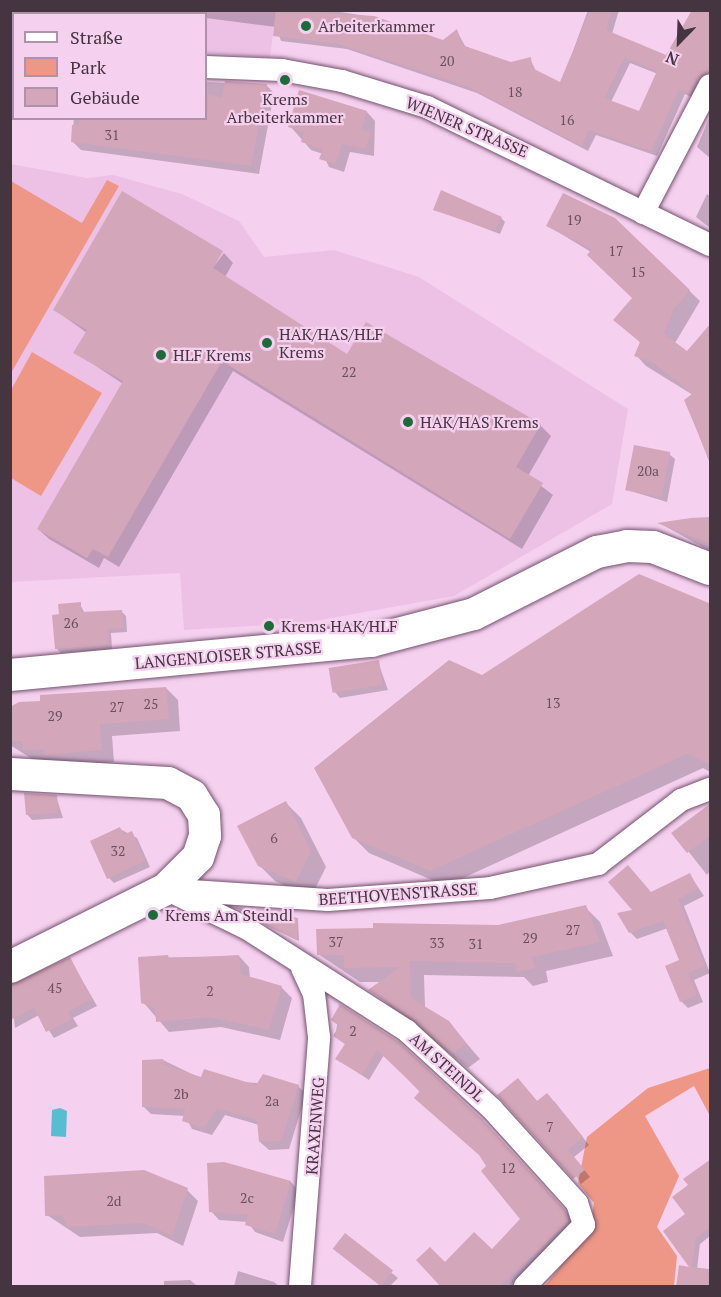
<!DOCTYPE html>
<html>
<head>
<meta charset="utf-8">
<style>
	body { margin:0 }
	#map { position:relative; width:721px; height:1297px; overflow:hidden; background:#f6d0ef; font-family:"PT Serif",serif }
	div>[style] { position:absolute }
	.built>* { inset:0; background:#edc1e6 }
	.green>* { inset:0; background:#ee9786 }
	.water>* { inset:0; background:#57bed1 }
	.shadow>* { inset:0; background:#0003; transform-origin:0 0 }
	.building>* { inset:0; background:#d4a6b9; transform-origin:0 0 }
	.roads { filter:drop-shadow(0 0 2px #72526d) drop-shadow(0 0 2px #72526d) }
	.street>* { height:22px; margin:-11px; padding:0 11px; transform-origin:11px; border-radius:11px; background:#fff }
	.secondary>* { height:32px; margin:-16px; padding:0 16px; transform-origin:16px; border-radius:16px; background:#fff }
	.dots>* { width:16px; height:16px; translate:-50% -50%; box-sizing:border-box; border:3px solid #f6d0ef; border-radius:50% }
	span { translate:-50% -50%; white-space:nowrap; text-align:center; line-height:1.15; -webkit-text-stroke:4.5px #f6d0ef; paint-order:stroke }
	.number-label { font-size:14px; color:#68515f }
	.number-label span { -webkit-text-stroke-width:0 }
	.poi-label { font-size:16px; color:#443541 }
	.left { translate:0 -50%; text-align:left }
	.street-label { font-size:16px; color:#443541 }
	.frame { position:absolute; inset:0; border:12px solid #443541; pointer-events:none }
	.legend { position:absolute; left:12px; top:12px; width:195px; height:108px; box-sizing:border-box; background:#f6d0ef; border:2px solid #af92a9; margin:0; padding:8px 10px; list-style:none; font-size:18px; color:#443541 }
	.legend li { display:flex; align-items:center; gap:12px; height:30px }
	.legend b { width:30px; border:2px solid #af92a9 }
	.north { position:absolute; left:649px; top:12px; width:60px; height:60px; -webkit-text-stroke:4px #f6d0ef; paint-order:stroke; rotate:203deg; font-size:16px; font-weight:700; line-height:24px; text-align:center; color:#443541 }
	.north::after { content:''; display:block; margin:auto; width:21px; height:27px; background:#443541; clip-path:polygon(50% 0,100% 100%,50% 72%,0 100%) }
</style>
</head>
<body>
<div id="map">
	<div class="built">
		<i style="clip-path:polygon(106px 11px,276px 11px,270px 57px,206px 53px,206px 14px)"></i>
		<i style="clip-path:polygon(11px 164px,87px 178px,113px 175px,182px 194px,239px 221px,264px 257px,334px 250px,419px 277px,628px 409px,612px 504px,454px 596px,304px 623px,184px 630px,180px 573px,11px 582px)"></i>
	</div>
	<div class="green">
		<i style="clip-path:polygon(107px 180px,119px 186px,11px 373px,11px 181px,82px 223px)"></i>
		<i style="clip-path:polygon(32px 352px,102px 393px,41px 496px,11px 478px,11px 390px)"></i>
		<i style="clip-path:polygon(710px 1068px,709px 1114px,694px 1086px,645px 1116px,679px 1176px,657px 1227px,677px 1256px,674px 1286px,545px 1286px,590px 1228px,594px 1203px,578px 1183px,587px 1137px,648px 1088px)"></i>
	</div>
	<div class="water">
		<i style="clip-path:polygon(60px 1108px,67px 1111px,66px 1137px,51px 1136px,52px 1110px)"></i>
	</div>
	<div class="shadow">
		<i style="clip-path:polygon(10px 10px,36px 14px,14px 14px,10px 48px)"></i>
		<i style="clip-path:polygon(54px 10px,100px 10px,54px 14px)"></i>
		<i style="clip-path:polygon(evenodd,143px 10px,327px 10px,373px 17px,443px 42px,457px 31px,466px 48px,511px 64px,530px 59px,537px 73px,561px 84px,588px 10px,619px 10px,612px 34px,666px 57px,678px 34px,710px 66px,697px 100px,685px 94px,657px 156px,596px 135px,588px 151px,477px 93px,347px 49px,281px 41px,276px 27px,206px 18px,206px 14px,143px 10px,630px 63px,658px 74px,639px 113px,611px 102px,630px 63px)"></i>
		<i style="left:10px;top:64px;width:4px;height:41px;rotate:14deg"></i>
		<i style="clip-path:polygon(206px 82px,266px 85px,274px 93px,259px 174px,81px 150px,72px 141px,74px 118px,206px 118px)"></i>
		<i style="clip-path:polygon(367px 112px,375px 121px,374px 156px,350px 152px,344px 172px,329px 167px,323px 154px,311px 150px,290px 126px)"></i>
		<i style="clip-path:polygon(710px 116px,710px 158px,697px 147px)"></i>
		<i style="clip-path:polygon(707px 194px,710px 196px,710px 228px,696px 217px)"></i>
		<i style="clip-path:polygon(434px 209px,501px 218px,505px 222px,500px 234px)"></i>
		<i style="clip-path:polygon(614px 219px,700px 301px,675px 343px,687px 353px,710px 325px,710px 464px,686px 401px,693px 395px,646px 366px,636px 355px,641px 343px,615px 320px,634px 298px,591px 252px,548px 226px)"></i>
		<i style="clip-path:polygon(222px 252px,208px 274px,224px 253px,233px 263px,225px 277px,348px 357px,540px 425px,551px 436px,528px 476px,553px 495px,522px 549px,233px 371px,119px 567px,104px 558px,99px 568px,49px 539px,38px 529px,123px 384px,75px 352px,87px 333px,55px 310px)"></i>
		<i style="clip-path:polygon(669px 454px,675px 459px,667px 502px,627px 490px)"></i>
		<i style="clip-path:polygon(710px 518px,710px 551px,661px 524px)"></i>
		<i style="clip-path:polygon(80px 604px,85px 614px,121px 611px,126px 616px,127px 632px,111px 633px,112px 649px,61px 653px,56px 648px,60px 616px)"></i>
		<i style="clip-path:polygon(710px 606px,710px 772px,703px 768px,446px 886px,369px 853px,353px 837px)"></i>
		<i style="clip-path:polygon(378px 662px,388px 690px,340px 698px,335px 692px)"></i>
		<i style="clip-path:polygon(166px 688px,178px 700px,180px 731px,112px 736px,114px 762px,58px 767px,52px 760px,37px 762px,10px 745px,10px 707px)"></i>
		<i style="clip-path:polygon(56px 796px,63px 818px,32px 820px,27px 814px)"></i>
		<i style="clip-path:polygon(286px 803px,301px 818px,326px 867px,311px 897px,275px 881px,259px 865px)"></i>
		<i style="clip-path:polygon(710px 806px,710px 871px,707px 875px,674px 833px)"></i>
		<i style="clip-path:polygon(120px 829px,137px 838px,150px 867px,114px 883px,109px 878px)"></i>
		<i style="clip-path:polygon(690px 875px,704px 896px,684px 906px,710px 973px,694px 980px,703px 1002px,688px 1008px,681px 1001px,681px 961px,668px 928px,637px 939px,630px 932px,634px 911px,652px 894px)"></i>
		<i style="clip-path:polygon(585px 907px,600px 922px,613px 956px,546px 971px,548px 982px,533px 986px,524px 977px,424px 975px,425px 1008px,448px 1022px,480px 1059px,468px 1068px,370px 990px,382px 982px,360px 982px,318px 954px,498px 927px)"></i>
		<i style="clip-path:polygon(239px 910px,298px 920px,299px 941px,272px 928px)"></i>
		<i style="clip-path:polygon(239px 956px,249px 967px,250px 978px,281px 987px,292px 998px,280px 1040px,221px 1027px,169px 1032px,143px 1002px,140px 958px)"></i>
		<i style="clip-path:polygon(70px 959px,97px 1006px,73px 1018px,78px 1026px,54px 1038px,39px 1015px,15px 1028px,10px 984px)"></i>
		<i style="clip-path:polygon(341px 1006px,488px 1126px,571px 1217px,574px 1228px,513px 1286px,443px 1286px,445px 1264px,492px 1251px,522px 1219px,482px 1156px,384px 1055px,369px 1080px,337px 1059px,346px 1045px,335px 1036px)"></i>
		<i style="clip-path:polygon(163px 1060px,202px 1079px,298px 1086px,306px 1094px,289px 1149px,269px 1150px,260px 1142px,259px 1125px,225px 1115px,212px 1135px,192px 1129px,185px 1116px,151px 1114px,143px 1106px)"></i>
		<i style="clip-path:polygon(518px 1080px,538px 1102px,554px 1101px,589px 1145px,574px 1157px,590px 1177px,581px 1184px)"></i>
		<i style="clip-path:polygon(710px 1161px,710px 1236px,700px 1244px,697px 1269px,710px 1272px,710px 1286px,678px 1286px,693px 1269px,665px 1231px,687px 1214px,690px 1185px)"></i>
		<i style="clip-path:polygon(224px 1164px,291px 1182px,299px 1191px,283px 1242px,255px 1232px,248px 1222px,219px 1220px,211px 1211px)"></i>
		<i style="clip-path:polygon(187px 1190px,198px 1201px,183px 1246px,157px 1233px,80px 1237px,47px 1215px)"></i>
		<i style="clip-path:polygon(345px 1235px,398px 1278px,390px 1286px,382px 1286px,340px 1253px)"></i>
		<i style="clip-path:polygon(238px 1271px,274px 1282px,279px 1286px,215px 1286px,234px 1286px)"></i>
		<i style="clip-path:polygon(190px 1280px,197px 1286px,164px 1286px,164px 1281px)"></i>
	</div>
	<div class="building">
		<i style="clip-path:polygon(evenodd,276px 10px,374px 16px,443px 40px,457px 29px,462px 45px,511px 62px,531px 57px,532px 68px,560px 82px,590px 10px,612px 10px,606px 30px,666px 55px,692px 10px,711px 10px,711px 72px,698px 78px,690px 94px,679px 89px,651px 151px,589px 130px,582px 146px,469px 87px,339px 44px,273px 36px,276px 10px,624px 58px,657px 71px,639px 111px,604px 98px,624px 58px)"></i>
		<i style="clip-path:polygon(225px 81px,267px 84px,251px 166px,71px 142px,72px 125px,79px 125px,79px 118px,206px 118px,206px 94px,222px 97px)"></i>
		<i style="clip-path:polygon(299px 90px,367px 111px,362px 129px,371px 132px,366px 149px,342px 144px,336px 164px,319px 159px,323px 149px,301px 142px,304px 132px,288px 127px)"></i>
		<i style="clip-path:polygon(441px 190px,502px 217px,495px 231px,433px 210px)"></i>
		<i style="clip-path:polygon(122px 191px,223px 251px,213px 268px,347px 354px,366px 322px,541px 424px,516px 467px,543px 483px,510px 539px,222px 361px,108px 557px,93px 549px,87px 558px,37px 529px,123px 381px,73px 353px,87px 330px,53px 310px)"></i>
		<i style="clip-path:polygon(563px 193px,615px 218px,690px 290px,673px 310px,664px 334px,687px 351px,711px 323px,711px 464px,684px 400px,692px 394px,654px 363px,634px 356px,640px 342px,613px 320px,632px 298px,587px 255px,592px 249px,546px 226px)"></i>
		<i style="left:634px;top:445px;width:37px;height:46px;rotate:11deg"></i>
		<i style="clip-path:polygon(711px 517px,711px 544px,657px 523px,691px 518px)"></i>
		<i style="clip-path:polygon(639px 574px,711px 604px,711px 765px,687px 754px,430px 871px,352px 838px,314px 768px,449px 660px,482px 675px)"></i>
		<i style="clip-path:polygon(81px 602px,81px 612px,122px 610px,124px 628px,108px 629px,109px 645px,55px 649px,52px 615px,59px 614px,58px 604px)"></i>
		<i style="left:379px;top:660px;width:25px;height:51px;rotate:81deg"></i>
		<i style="clip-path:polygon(166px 687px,169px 719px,100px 724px,102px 750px,44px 755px,44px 749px,23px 750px,22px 741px,10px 741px,10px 707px,19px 702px,40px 701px,40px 695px)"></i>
		<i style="clip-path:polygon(24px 793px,57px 795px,58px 813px,26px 815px)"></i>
		<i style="clip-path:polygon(286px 801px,311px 851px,296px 882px,258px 866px,237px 826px)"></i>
		<i style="clip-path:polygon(711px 803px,711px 835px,687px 853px,671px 833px)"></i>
		<i style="clip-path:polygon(120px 827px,123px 835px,132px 831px,145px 861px,107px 879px,90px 841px)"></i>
		<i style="clip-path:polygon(628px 865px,651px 892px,690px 873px,698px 889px,678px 899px,705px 966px,688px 973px,697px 995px,680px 1002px,665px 966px,679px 960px,663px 921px,629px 933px,617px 913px,632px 910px,608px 882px)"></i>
		<i style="clip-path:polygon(586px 905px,600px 942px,532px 957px,535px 968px,517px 972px,515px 963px,410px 961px,411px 998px,449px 1021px,467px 1044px,452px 1054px,414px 1020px,368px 990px,400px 967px,344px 968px,344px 955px,317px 955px,316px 929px,373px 928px,373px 923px,498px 925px)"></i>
		<i style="clip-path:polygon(235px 907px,298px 918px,297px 940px,268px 926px)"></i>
		<i style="clip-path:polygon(168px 955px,169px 959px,239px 955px,241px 974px,282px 986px,269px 1030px,209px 1017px,156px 1022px,155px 1008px,141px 1003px,138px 957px)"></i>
		<i style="clip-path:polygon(70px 957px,92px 999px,68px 1011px,72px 1019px,46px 1032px,34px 1008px,10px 1020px,10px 985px)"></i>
		<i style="clip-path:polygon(340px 1004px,399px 1042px,482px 1119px,565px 1210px,569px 1221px,499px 1287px,441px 1287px,416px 1260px,430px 1247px,445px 1262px,474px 1232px,492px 1249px,520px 1219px,481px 1171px,486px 1166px,479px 1155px,414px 1098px,420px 1091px,377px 1050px,362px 1075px,335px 1059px,345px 1044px,333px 1036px,339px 1026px,331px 1020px)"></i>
		<i style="clip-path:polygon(163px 1059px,164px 1065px,201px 1077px,204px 1069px,256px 1085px,263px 1074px,299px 1085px,281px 1141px,259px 1142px,257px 1120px,217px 1108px,204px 1128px,182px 1121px,185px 1109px,142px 1107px,142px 1060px)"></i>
		<i style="clip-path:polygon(518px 1078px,537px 1101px,547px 1093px,583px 1137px,568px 1150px,585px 1170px,573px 1179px,497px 1095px)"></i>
		<i style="clip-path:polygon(711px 1159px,711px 1227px,696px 1238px,692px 1267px,709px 1269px,707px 1287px,676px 1287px,679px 1265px,689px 1267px,663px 1231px,685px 1214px,672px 1197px,688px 1185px,683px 1179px)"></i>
		<i style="clip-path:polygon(224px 1162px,291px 1181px,275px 1234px,245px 1225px,248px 1215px,209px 1212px,207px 1163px)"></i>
		<i style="clip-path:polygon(144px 1170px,188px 1188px,172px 1236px,144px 1223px,67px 1227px,62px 1215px,45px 1216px,44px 1176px)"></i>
		<i style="left:345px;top:1233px;width:61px;height:20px;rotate:38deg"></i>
	</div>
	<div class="roads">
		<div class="street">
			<i style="left:10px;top:49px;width:4px;rotate:14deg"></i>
			<i style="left:206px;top:67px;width:76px;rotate:2.3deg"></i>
			<i style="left:282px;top:70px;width:61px;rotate:10.4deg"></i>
			<i style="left:342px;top:81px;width:89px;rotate:17deg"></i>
			<i style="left:427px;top:107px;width:315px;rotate:26deg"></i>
			<i style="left:643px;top:213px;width:144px;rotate:-62.4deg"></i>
			<i style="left:166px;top:889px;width:89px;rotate:26deg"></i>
			<i style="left:246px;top:928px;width:191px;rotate:32.6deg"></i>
			<i style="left:407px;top:1031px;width:115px;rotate:42.5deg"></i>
			<i style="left:492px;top:1109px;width:127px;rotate:47.9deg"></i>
			<i style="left:577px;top:1203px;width:23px;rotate:72deg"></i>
			<i style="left:584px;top:1225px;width:85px;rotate:134deg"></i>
			<i style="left:176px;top:890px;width:152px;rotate:3.8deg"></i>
			<i style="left:328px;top:900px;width:162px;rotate:-4.2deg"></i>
			<i style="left:490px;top:888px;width:111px;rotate:-12.5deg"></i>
			<i style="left:598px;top:864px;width:105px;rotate:-37.6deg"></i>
			<i style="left:681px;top:800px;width:31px;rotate:-21deg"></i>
			<i style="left:300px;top:1286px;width:250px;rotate:-85.6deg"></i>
			<i style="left:319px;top:1037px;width:43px;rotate:-96.6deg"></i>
			<i style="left:314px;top:994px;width:29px;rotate:-115deg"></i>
		</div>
		<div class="secondary">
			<i style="left:10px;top:675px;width:363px;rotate:-5.4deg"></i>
			<i style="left:371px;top:641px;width:106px;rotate:-14.7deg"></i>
			<i style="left:474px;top:614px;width:138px;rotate:-26.8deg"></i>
			<i style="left:597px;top:552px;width:31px;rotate:-11deg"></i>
			<i style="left:627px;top:546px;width:26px;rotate:2deg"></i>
			<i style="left:653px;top:547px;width:61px;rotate:21.1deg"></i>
			<i style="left:10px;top:774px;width:158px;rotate:3.3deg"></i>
			<i style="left:168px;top:783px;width:27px;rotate:28deg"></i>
			<i style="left:192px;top:796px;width:22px;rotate:58deg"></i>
			<i style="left:204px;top:815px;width:21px;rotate:87deg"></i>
			<i style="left:205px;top:836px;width:22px;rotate:108deg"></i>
			<i style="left:198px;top:857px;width:45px;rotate:135deg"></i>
			<i style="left:166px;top:889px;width:174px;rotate:153.4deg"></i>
		</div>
	</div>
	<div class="dots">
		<i style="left:306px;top:26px;background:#1d6b3a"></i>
		<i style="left:285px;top:80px;background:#1d6b3a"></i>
		<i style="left:267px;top:343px;background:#1d6b3a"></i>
		<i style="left:161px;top:355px;background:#1d6b3a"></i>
		<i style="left:408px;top:422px;background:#1d6b3a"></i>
		<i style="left:269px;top:626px;background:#1d6b3a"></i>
		<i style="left:153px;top:915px;background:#1d6b3a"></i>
	</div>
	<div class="number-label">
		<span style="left:447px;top:61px">20</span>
		<span style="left:515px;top:92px">18</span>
		<span style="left:567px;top:120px">16</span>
		<span style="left:112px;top:135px">31</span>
		<span style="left:574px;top:220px">19</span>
		<span style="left:616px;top:251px">17</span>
		<span style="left:638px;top:272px">15</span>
		<span style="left:349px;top:372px">22</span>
		<span style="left:648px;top:471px">20a</span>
		<span style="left:71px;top:623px">26</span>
		<span style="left:553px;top:703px">13</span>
		<span style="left:151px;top:704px">25</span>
		<span style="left:117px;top:707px">27</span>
		<span style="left:55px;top:716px">29</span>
		<span style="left:274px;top:838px">6</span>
		<span style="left:118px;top:851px">32</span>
		<span style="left:573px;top:930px">27</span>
		<span style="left:530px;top:938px">29</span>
		<span style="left:336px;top:942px">37</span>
		<span style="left:437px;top:943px">33</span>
		<span style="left:476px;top:944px">31</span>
		<span style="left:55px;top:988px">45</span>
		<span style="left:210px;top:991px">2</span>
		<span style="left:353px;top:1031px">2</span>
		<span style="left:181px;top:1094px">2b</span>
		<span style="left:272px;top:1101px">2a</span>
		<span style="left:550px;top:1127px">7</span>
		<span style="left:508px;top:1168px">12</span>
		<span style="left:247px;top:1198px">2c</span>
		<span style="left:114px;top:1201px">2d</span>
	</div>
	<div class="poi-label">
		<span class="left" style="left:318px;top:26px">Arbeiterkammer</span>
		<span style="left:285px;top:108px">Krems<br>Arbeiterkammer</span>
		<span class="left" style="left:279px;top:343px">HAK/HAS/HLF<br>Krems</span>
		<span class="left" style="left:173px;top:355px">HLF Krems</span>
		<span class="left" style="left:420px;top:422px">HAK/HAS Krems</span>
		<span class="left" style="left:281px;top:626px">Krems HAK/HLF</span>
		<span class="left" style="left:165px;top:915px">Krems Am Steindl</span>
	</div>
	<div class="street-label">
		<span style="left:467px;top:127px;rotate:23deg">WIENER STRASSE</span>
		<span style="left:228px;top:655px;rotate:-5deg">LANGENLOISER STRASSE</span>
		<span style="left:398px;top:894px;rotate:-4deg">BEETHOVENSTRASSE</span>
		<span style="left:447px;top:1067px;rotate:42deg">AM STEINDL</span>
		<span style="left:315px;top:1126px;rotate:-86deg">KRAXENWEG</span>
	</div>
	<div class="frame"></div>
	<ul class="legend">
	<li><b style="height:8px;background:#fff"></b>Straße</li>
	<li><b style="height:16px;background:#ee9786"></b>Park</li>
	<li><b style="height:16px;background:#d4a6b9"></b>Gebäude</li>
	</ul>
	<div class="north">N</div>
</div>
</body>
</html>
